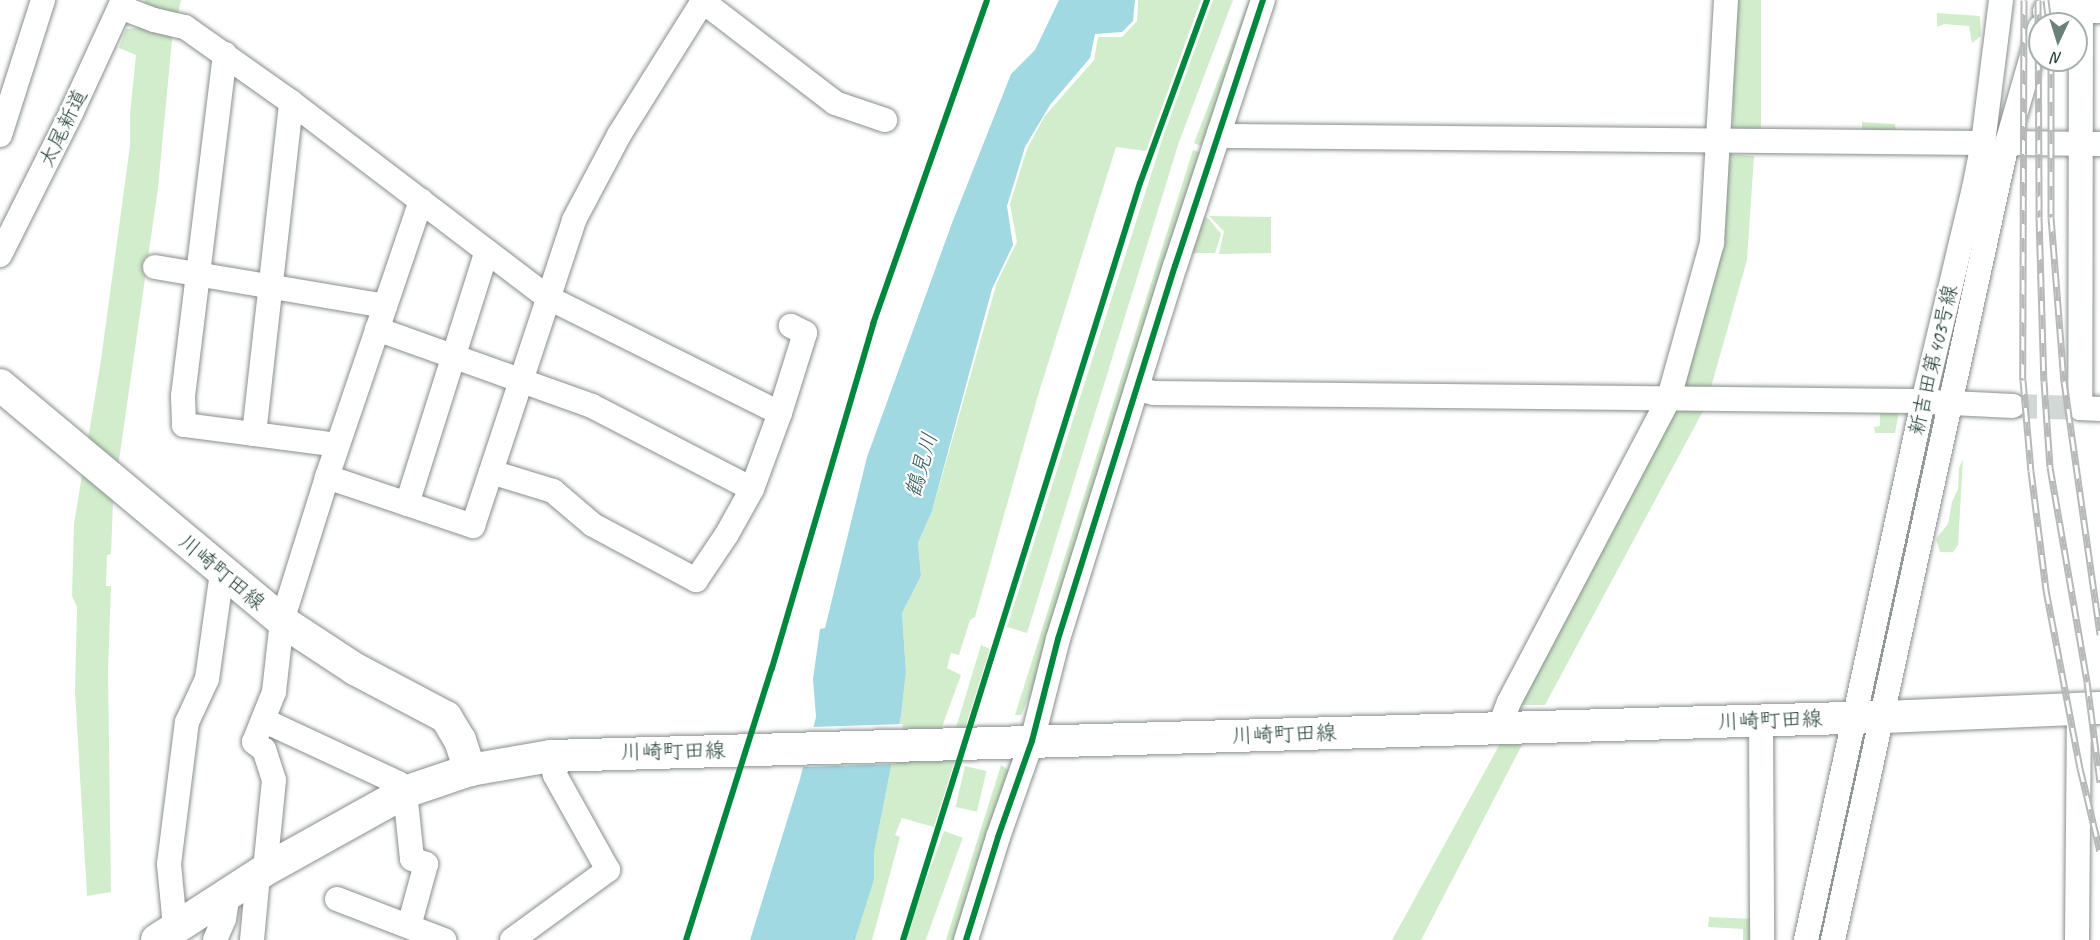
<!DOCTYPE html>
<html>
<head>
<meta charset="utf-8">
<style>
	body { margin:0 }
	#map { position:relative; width:2100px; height:940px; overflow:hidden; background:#fff; font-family:Caveat,"Klee One",sans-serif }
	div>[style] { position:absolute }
	.green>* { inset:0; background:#d1edcb; transform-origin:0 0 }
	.water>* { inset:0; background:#a1d9e2 }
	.pier>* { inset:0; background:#fff }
	.minor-tunnel>* { height:24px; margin-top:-12px; transform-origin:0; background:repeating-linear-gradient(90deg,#d2d8d6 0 24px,transparent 0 36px) }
	.roads { filter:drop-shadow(0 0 2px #898f8d) drop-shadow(0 0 2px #898f8d) }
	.minor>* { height:24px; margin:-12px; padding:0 12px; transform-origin:12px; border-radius:12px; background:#fff }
	.major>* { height:32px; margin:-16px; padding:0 16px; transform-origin:16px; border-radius:16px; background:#fff }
	.rail>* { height:7px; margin-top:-3.5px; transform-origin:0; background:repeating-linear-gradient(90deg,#fff 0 14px,#b6b9b8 0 28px); box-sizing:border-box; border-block:2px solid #b6b9b8 }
	.cycleway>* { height:6px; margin:-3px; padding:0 3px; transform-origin:3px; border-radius:3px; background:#00873e }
	span { translate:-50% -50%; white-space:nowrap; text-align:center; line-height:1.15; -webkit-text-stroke:4.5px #fff; paint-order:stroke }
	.street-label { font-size:21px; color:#1f3d34 }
	.water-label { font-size:22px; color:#36605c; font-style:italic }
	.north { position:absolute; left:2028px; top:12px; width:60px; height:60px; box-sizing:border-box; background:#fff; border:2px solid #a5b1ae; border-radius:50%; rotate:184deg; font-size:16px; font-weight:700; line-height:24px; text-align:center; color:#1f3d34 }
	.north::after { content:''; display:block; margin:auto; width:21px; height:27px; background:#6d817b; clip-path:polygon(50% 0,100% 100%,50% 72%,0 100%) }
</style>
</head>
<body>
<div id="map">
	<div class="green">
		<i style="clip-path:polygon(145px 0,181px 0,172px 40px,158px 188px,113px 502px,111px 554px,107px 555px,106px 586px,111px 586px,108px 670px,111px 892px,87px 896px,75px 691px,77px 607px,72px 596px,74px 524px,101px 360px,130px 146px,130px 114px,136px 55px,119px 48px,126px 29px,138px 28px)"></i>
		<i style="clip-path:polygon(1138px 0,1201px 0,1146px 151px,1116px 147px,1039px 392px,975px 617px,970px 620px,959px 655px,951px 653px,947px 668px,961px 675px,932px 754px,949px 751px,981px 645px,990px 649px,934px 827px,902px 818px,895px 835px,900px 837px,872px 940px,855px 940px,874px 880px,874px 853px,901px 716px,906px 672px,902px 613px,921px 576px,918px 543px,932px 511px,997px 282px,1017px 242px,1010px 204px,1027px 149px,1044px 117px,1094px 60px,1098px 37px,1122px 37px,1137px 21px)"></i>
		<i style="clip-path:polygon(1213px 0,1233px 0,1179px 142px,1027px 633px,1007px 627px,1163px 137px)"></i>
		<i style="clip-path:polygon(1249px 0,1256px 0,1201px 146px,1194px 143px)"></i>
		<i style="left:1733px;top:0;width:28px;height:129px"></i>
		<i style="clip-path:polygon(1937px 13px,1980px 16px,1981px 36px,1972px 43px,1969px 26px,1944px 24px,1937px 27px)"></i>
		<i style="clip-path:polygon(1862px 122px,1895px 124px,1896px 132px,1862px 132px)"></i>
		<i style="clip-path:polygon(1193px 150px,1205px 154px,1037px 680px,1021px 715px,1015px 715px)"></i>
		<i style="clip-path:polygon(1723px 154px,1754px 156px,1747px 260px,1711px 387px,1685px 389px,1679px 379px)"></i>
		<i style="clip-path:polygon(1209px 216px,1271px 217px,1271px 253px,1219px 254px,1224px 231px)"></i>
		<i style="clip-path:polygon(1202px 217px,1209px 219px,1221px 234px,1215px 253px,1191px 253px)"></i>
		<i style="clip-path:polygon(1672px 409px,1703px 411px,1545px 705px,1518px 705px)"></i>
		<i style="clip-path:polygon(1880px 411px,1899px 412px,1895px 433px,1875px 433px,1874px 427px,1880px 426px)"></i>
		<i style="clip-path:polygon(1963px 459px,1958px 545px,1953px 552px,1940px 552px,1936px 539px,1948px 524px,1952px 502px,1958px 489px,1959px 468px)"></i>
		<i style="clip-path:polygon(1501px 742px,1523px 743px,1421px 940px,1392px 940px)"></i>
		<i style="clip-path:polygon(1001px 765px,1011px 772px,956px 940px,946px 940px)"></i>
		<i style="left:965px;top:766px;width:22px;height:42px;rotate:13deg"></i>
		<i style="left:944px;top:831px;width:20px;height:114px;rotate:20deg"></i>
		<i style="clip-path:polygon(1709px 917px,1755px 919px,1753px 940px,1743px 940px,1743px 929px,1708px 927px)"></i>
	</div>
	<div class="water">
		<i style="clip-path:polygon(1059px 0,1135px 0,1133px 21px,1122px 32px,1095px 34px,1090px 58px,1050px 105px,1025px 147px,1007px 206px,1013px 245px,992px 289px,932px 511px,918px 543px,921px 576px,902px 613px,906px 672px,901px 716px,874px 853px,874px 880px,855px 940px,750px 940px,800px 779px,816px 717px,813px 679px,820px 629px,825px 628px,867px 457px,952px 223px,1011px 74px,1035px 50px)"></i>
	</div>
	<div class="pier">
		<i style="clip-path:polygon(903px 724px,896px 764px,800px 767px,811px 727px)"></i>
	</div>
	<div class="minor-tunnel">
		<i style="left:2013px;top:406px;width:67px;rotate:1.7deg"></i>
	</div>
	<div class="roads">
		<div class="minor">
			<i style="left:701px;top:0;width:169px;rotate:37.5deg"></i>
			<i style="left:835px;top:103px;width:53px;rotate:18.8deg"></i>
			<i style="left:2081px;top:0;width:408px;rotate:90.1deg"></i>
			<i style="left:2080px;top:408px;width:20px;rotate:3deg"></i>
			<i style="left:120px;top:7px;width:36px;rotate:21deg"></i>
			<i style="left:154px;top:20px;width:32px;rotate:13deg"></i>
			<i style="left:185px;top:27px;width:130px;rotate:35.3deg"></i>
			<i style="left:291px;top:102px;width:322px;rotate:37.3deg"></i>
			<i style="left:547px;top:297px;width:260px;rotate:26.5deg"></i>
			<i style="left:2045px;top:11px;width:55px"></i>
			<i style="left:225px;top:54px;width:345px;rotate:97deg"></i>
			<i style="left:183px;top:396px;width:29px;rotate:88deg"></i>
			<i style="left:184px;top:425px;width:154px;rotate:7.4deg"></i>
			<i style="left:1219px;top:133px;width:11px;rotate:15deg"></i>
			<i style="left:1230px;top:136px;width:753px;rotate:0.53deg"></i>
			<i style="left:0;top:135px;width:142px;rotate:-72.3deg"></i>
			<i style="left:2007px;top:143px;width:93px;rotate:0.6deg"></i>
			<i style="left:0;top:255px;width:161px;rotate:-63.4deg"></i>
			<i style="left:72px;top:111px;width:122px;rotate:-65.3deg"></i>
			<i style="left:155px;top:267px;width:233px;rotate:9.6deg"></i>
			<i style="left:377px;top:329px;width:228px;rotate:19.7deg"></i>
			<i style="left:592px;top:406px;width:180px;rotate:27.4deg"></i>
			<i style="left:1137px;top:389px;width:17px;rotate:13deg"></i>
			<i style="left:1154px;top:393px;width:757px;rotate:0.61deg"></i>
			<i style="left:1911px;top:401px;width:102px;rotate:2.8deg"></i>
			<i style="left:254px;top:434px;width:334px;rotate:-83.6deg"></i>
			<i style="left:491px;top:472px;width:65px;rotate:17deg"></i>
			<i style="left:553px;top:491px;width:52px;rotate:40.4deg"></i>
			<i style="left:593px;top:525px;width:117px;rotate:28.1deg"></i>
			<i style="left:696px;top:580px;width:55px;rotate:-56deg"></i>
			<i style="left:727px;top:534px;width:51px;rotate:-60.9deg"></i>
			<i style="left:752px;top:489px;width:81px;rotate:-69.8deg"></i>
			<i style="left:780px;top:413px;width:84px;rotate:-72.6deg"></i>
			<i style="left:805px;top:333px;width:16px;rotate:-153deg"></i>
			<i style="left:327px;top:477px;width:154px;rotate:18.6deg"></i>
			<i style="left:473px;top:526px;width:322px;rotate:-71.7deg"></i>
			<i style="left:574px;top:220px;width:96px;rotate:-62.1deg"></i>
			<i style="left:619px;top:135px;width:158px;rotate:-57.9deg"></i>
			<i style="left:407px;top:504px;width:265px;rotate:-72.5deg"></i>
			<i style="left:263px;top:720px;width:149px;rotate:25deg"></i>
			<i style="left:398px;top:783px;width:11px;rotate:52deg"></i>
			<i style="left:405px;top:792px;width:67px;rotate:84deg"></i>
			<i style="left:412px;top:859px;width:15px;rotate:20deg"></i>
			<i style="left:426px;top:864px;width:64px;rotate:105.3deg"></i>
			<i style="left:1761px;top:721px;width:219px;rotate:89.7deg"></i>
			<i style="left:1499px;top:728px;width:28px;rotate:-69deg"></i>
			<i style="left:1509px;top:702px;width:344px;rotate:-62.2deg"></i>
			<i style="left:1669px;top:398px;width:161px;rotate:-74.5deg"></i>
			<i style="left:1712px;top:243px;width:243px;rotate:-86.7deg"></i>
			<i style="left:265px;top:870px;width:90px;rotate:-84.3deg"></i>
			<i style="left:274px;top:780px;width:32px;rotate:-108deg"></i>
			<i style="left:264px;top:750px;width:13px;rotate:-141deg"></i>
			<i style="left:254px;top:742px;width:54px;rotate:-68.2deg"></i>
			<i style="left:274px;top:692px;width:71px;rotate:-83.6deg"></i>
			<i style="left:282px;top:621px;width:151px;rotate:-72.6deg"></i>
			<i style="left:327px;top:477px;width:292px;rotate:-71.2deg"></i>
			<i style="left:337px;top:899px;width:115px;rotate:21deg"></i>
			<i style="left:180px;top:925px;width:11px;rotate:-124deg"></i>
			<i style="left:174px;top:916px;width:52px;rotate:-95.5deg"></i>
			<i style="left:169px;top:864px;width:143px;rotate:-82.8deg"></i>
			<i style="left:187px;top:722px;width:47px;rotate:-65.1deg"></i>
			<i style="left:207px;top:679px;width:108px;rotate:-82deg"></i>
			<i style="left:215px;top:940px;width:23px;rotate:-67deg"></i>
			<i style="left:224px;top:919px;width:26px;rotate:-81deg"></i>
			<i style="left:252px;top:940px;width:65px;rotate:-84.7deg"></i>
			<i style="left:512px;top:940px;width:119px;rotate:-36.1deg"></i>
			<i style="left:608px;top:870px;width:109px;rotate:-119.2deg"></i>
			<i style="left:555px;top:775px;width:19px;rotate:-102deg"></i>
			<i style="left:966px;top:940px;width:108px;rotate:-72.7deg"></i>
			<i style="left:998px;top:837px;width:102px;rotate:-70.5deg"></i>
			<i style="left:1032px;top:741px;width:105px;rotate:-75.7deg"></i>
			<i style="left:1058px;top:639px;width:391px;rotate:-72.6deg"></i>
			<i style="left:1175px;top:266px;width:280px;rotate:-71.7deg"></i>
			<i style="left:1806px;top:940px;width:551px;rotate:-77.73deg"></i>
			<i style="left:1923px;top:402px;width:220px;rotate:-76.6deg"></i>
			<i style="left:1974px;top:188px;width:46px;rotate:-78.7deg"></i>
			<i style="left:1983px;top:143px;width:144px;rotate:-82.8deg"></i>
			<i style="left:1833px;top:940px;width:816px;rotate:-77.68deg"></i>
			<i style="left:2007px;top:143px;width:120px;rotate:-74deg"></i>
			<i style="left:2077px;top:940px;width:231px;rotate:-89.5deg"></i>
		</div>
		<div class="major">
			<i style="left:0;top:385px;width:368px;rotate:39.9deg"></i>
			<i style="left:282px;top:621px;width:87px;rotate:33.3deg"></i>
			<i style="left:355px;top:669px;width:103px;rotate:27.8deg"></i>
			<i style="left:446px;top:717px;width:27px;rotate:59deg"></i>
			<i style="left:460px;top:740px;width:32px;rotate:72deg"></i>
			<i style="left:157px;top:940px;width:129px;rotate:-32.9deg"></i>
			<i style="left:265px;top:870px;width:160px;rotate:-29.1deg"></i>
			<i style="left:405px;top:792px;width:69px;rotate:-18.7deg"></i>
			<i style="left:470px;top:770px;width:82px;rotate:-9.8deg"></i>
			<i style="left:551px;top:756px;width:1333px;rotate:-1.68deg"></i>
			<i style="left:1883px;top:717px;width:217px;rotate:-2.4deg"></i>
		</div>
	</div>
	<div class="rail">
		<i style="left:2024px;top:0;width:380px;rotate:90.2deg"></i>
		<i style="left:2023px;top:380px;width:91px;rotate:85deg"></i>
		<i style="left:2031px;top:471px;width:120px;rotate:82.8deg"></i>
		<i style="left:2046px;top:590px;width:181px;rotate:79.2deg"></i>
		<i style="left:2080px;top:768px;width:85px;rotate:76.5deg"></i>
		<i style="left:2038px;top:0;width:217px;rotate:89.7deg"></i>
		<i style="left:2039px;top:217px;width:164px;rotate:88.3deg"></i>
		<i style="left:2044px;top:381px;width:86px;rotate:86deg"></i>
		<i style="left:2050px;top:467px;width:218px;rotate:80.2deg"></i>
		<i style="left:2087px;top:682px;width:101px;rotate:82.6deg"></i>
		<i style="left:2046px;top:0;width:24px;rotate:83deg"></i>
		<i style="left:2051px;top:60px;width:157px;rotate:90deg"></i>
		<i style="left:2051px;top:217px;width:165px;rotate:85.5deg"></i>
		<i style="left:2064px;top:381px;width:256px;rotate:81.9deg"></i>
	</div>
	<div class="cycleway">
		<i style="left:686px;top:940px;width:285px;rotate:-72.5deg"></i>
		<i style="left:772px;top:668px;width:359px;rotate:-73.6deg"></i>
		<i style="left:873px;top:324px;width:343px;rotate:-70.6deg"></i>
		<i style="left:903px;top:940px;width:793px;rotate:-72.62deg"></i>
		<i style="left:1140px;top:183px;width:195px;rotate:-69.9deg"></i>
		<i style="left:966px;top:940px;width:108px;rotate:-72.7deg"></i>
		<i style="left:998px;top:837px;width:102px;rotate:-70.5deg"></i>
		<i style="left:1032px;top:741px;width:105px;rotate:-75.7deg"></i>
		<i style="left:1058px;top:639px;width:391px;rotate:-72.6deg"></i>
		<i style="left:1175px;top:266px;width:280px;rotate:-71.7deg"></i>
	</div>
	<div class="street-label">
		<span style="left:63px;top:128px;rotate:-64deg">太尾新道</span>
		<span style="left:1933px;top:360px;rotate:-77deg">新吉田第403号線</span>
		<span style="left:222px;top:572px;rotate:40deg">川崎町田線</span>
		<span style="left:1770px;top:720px;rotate:-2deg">川崎町田線</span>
		<span style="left:1284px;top:734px;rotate:-2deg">川崎町田線</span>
		<span style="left:673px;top:751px;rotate:-1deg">川崎町田線</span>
	</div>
	<div class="water-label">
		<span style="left:922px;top:465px;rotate:-74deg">鶴見川</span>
	</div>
	<div class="north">N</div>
</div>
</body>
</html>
